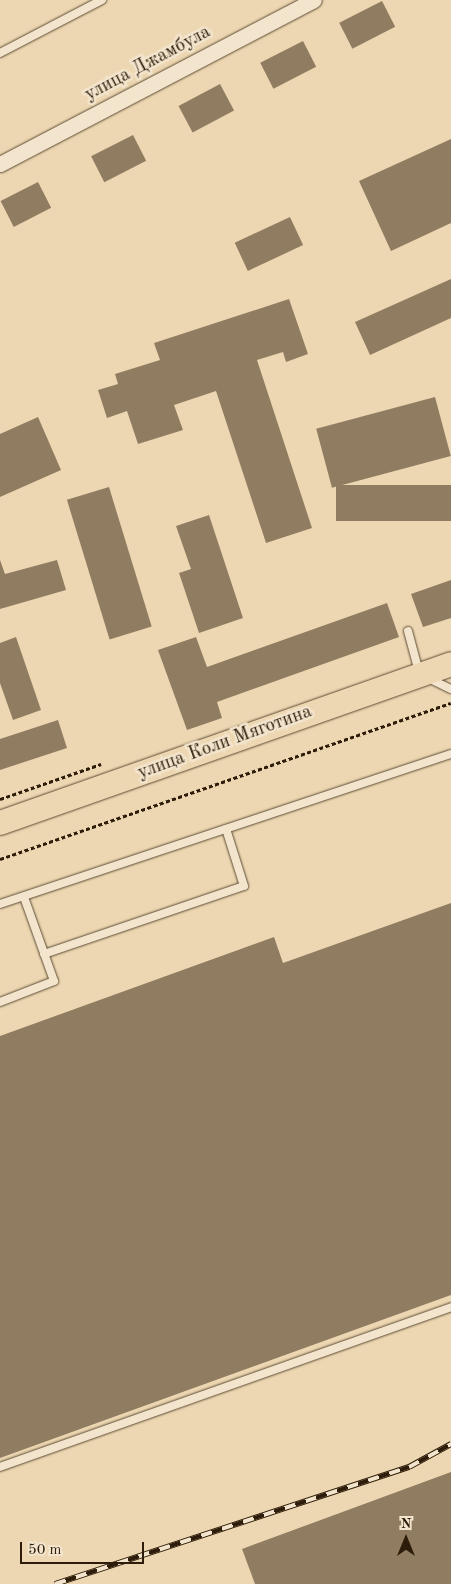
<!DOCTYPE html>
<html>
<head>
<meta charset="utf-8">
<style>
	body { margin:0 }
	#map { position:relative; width:451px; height:1584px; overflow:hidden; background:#edd7b2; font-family:"Old Standard TT",serif }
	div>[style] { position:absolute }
	.building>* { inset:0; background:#907d61; transform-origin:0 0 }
	.path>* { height:3px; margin-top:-1.5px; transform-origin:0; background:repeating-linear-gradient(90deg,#2c1c09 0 4px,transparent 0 6.5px) }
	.roads { filter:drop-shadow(0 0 1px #5c4b33) drop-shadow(0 0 1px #5c4b33) }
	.service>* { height:8px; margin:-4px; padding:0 4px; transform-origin:4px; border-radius:4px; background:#f3e5cd }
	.minor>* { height:15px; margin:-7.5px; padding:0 7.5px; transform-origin:7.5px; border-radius:7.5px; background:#f3e5cd }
	.primary>* { height:24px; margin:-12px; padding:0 12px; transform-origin:12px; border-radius:12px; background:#edd7b2 }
	.rail>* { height:5.5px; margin-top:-2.75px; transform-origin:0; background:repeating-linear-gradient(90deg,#f3e5cd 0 11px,#2c1c09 0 22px); box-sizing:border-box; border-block:1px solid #2c1c09 }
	span { translate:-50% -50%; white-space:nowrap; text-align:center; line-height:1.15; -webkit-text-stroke:5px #f3e5cd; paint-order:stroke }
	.street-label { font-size:19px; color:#2c1c09 }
	.north { position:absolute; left:381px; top:1514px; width:50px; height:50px; -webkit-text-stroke:4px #f3e5cd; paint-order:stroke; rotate:0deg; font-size:14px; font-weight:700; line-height:20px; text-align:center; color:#2c1c09 }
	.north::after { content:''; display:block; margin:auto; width:18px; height:22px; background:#2c1c09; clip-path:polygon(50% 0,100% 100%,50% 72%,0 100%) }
	.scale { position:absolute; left:20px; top:1542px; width:124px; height:22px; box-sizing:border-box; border:2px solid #2c1c09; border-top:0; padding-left:6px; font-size:15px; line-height:18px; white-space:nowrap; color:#2c1c09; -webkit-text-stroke:4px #f3e5cd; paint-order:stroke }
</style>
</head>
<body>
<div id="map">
	<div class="building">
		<i style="left:382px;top:1px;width:29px;height:48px;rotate:63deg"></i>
		<i style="left:303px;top:41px;width:29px;height:48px;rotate:63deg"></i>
		<i style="left:220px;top:84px;width:30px;height:47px;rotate:62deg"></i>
		<i style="left:133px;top:135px;width:29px;height:47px;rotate:63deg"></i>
		<i style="clip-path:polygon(451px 139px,451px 223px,391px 251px,359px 181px)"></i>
		<i style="left:38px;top:182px;width:29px;height:42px;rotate:63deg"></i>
		<i style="left:290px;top:217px;width:31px;height:61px;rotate:65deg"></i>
		<i style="clip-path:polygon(451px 279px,451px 318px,370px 355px,355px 322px)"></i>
		<i style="clip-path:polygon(289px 299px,308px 354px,286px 362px,283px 352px,257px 360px,312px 528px,266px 543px,216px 391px,174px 405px,183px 430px,138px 444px,127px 411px,107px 418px,98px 390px,118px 384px,115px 374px,160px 360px,154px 343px)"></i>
		<i style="left:435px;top:397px;width:61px;height:123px;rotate:75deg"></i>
		<i style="clip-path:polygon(38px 417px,61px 470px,0 497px,0 434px)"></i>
		<i style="left:451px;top:485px;width:36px;height:115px;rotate:90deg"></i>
		<i style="left:109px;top:487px;width:146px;height:44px;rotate:73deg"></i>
		<i style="clip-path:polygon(209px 515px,243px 618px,199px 633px,179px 573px,191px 569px,176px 526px)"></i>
		<i style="clip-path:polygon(0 560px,5px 574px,57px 560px,66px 590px,0 609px)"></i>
		<i style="clip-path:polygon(451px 580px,451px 618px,423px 627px,411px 594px)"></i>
		<i style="clip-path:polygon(387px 603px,399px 637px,217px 702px,222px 718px,187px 730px,158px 650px,196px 637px,207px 667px)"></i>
		<i style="clip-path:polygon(16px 637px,41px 710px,13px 720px,0 683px,0 643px)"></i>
		<i style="clip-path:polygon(58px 720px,67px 748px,0 770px,0 739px)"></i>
		<i style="clip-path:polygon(451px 903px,451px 1295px,0 1458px,0 1036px,274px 937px,283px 963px)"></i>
		<i style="clip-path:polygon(451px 1472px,451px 1584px,255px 1584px,242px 1549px)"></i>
	</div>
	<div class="path">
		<i style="left:0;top:799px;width:107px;rotate:-19.1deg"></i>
		<i style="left:0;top:859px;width:477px;rotate:-19.1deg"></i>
	</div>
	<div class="roads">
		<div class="service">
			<i style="left:0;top:53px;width:115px;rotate:-27.5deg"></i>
			<i style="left:408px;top:631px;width:42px;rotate:75deg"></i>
			<i style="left:428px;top:678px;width:25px;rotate:26deg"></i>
			<i style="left:0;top:904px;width:475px;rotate:-18.4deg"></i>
			<i style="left:44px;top:954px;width:211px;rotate:-18.8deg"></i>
			<i style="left:244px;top:886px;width:60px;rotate:-107.5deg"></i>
			<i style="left:0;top:1002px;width:58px;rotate:-21.3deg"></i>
			<i style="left:54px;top:981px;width:89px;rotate:-109.7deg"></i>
			<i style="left:0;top:1467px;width:479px;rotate:-19.5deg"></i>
		</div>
		<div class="minor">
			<i style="left:0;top:164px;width:354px;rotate:-27.6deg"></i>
		</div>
		<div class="primary">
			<i style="left:0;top:823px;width:478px;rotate:-19.4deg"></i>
		</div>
	</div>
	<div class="rail">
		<i style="left:55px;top:1584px;width:373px;rotate:-18.3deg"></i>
		<i style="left:409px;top:1467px;width:48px;rotate:-28.7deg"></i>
	</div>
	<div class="street-label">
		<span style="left:148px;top:64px;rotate:-28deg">улица Джамбула</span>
		<span style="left:225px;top:743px;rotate:-20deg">улица Коли Мяготина</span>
	</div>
	<div class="north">N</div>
	<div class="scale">50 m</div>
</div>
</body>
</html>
